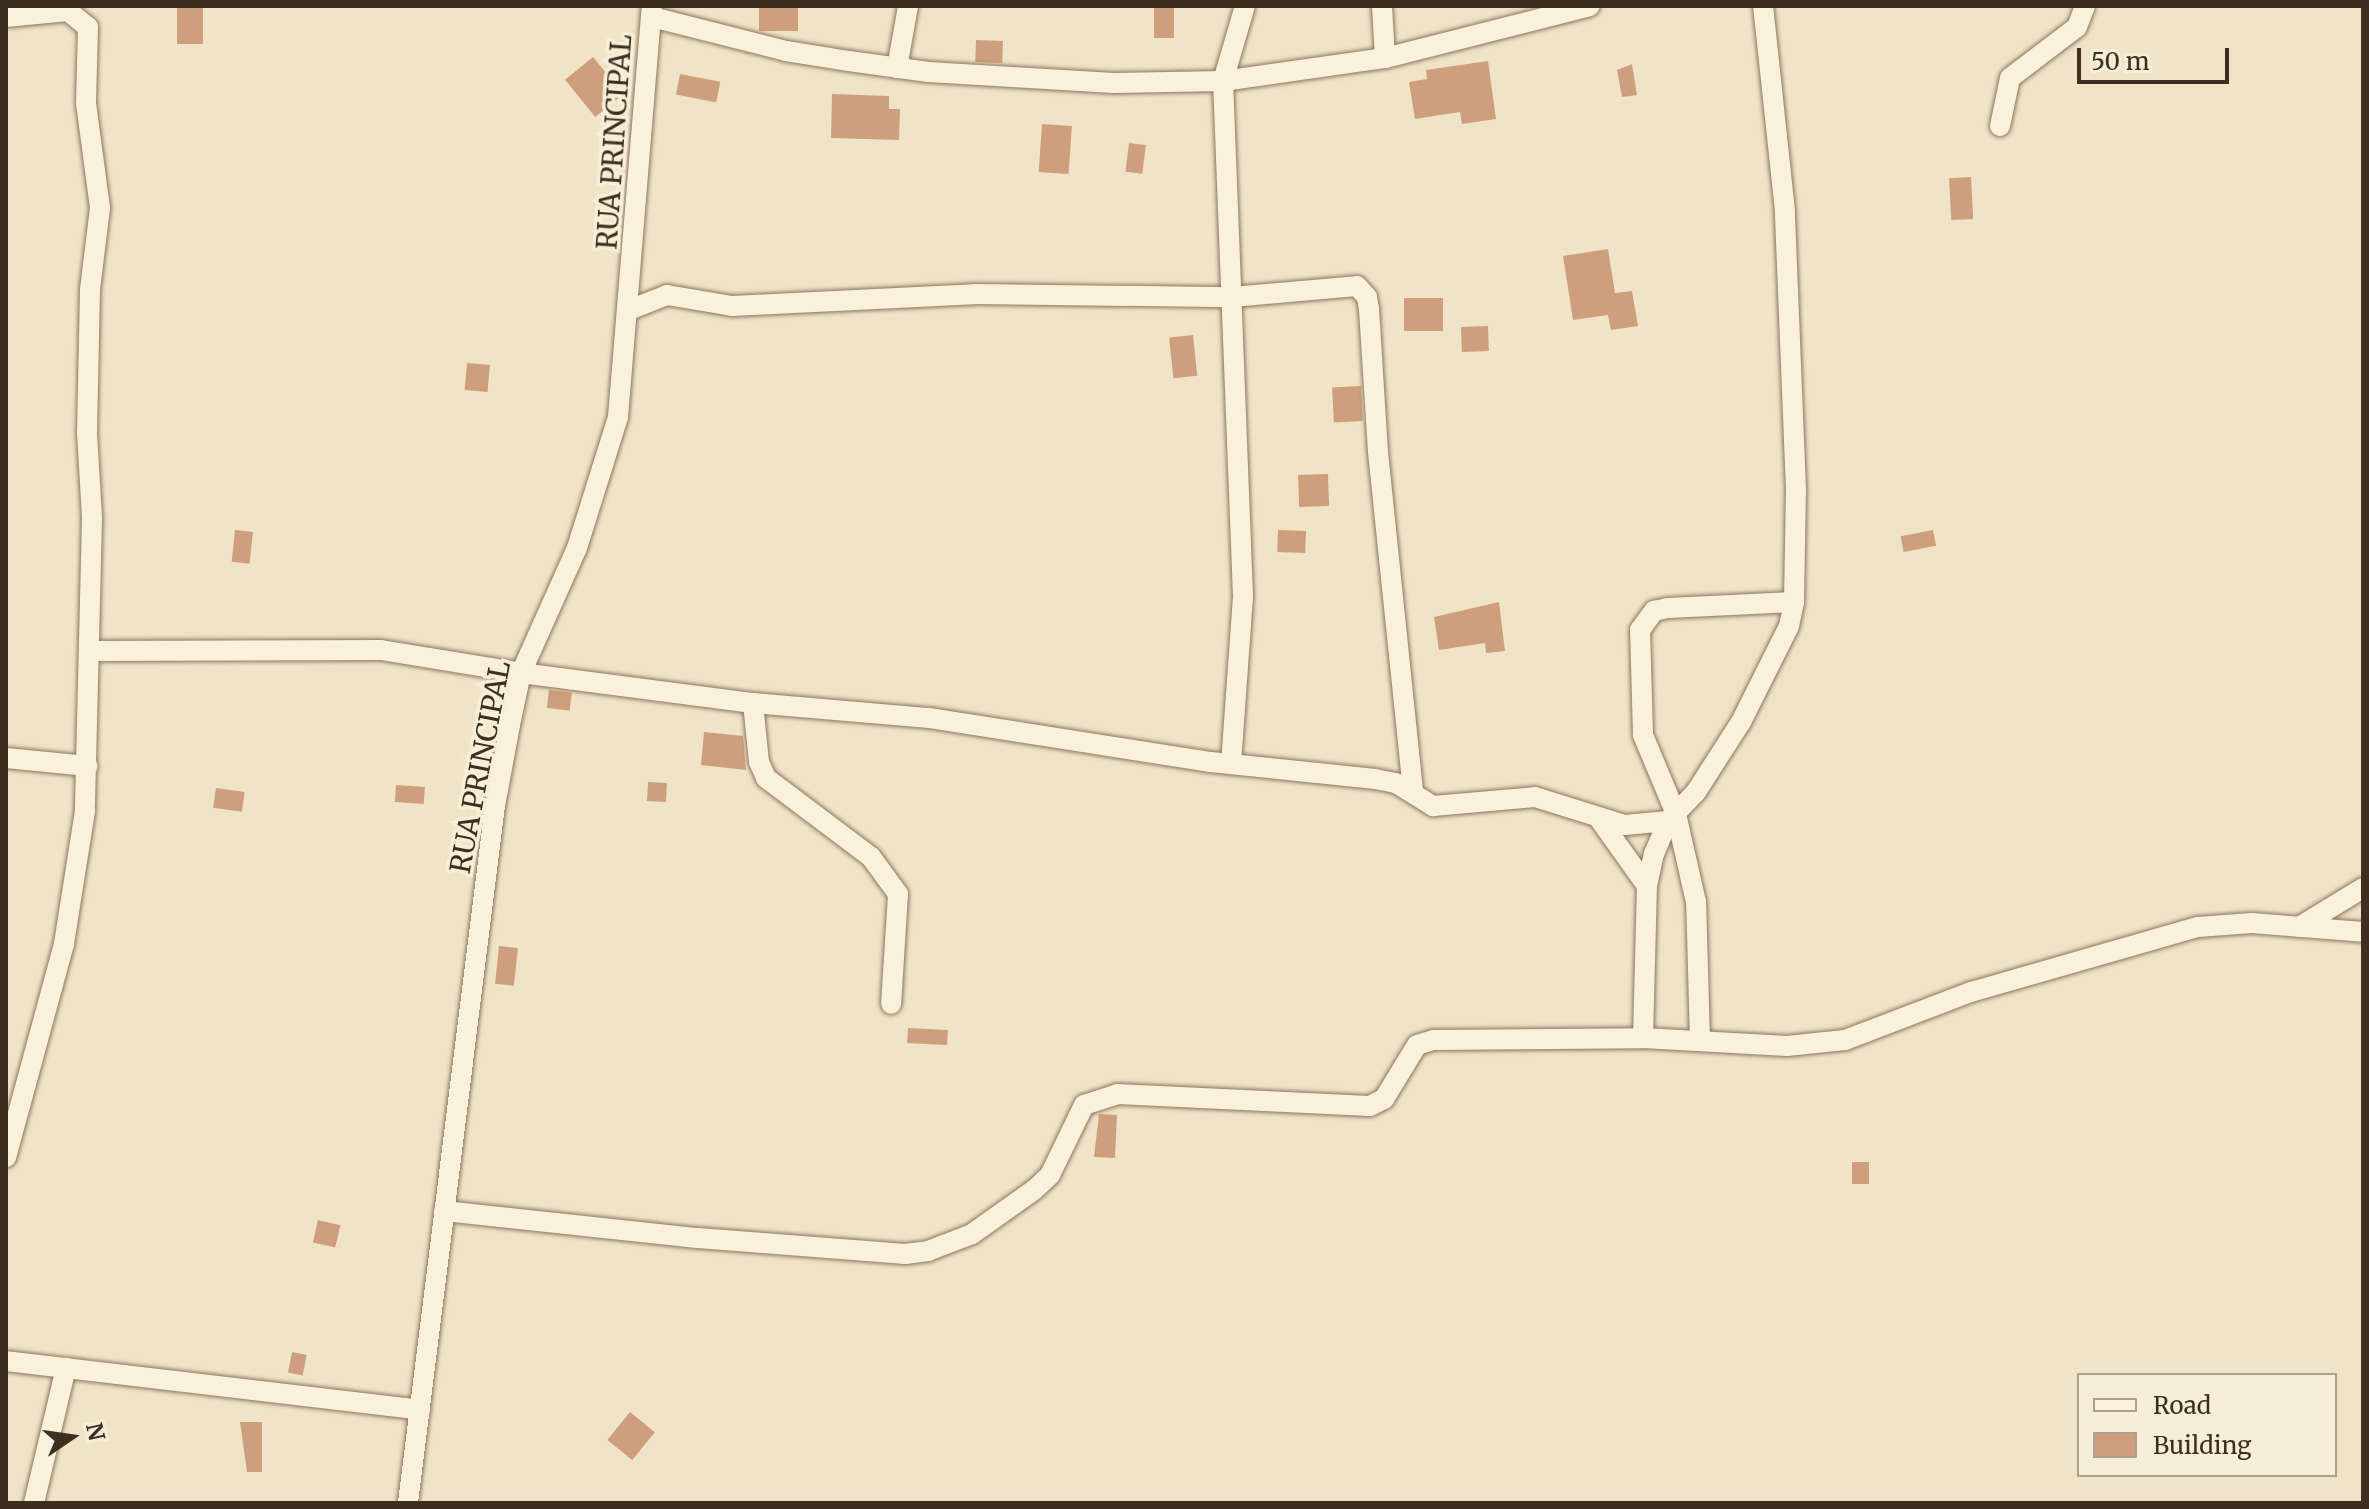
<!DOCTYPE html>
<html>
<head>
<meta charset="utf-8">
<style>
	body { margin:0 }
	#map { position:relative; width:2369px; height:1509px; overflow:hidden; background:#f0e4c8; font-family:Merriweather,serif }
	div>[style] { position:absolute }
	.building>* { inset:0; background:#cf9f7d; transform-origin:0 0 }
	.roads { filter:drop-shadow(0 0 2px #8d765c) drop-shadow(0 0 2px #8d765c) }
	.minor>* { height:20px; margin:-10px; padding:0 10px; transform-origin:10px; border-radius:10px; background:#faf1dc }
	span { translate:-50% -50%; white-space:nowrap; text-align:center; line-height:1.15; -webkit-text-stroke:7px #f7eed8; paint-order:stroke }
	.street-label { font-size:28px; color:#3d2e20 }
	.frame { position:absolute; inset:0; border:8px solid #3d2e20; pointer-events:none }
	.legend { position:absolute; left:2077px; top:1373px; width:260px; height:104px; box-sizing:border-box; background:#f7eed8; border:2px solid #ada18e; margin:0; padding:10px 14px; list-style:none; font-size:24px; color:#3d2e20 }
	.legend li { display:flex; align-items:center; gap:16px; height:40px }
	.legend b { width:40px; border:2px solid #ada18e }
	.north { position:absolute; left:32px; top:1397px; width:80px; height:80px; -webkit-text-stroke:6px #f7eed8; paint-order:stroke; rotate:77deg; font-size:22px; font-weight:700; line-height:32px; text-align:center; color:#3d2e20 }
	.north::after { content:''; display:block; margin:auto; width:28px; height:36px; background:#3d2e20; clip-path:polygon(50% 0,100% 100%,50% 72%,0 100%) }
	.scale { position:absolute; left:2077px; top:48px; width:152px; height:36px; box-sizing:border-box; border:4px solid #3d2e20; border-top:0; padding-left:10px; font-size:24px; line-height:28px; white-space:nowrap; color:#3d2e20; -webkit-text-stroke:6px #f7eed8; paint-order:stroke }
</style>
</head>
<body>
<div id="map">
	<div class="building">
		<i style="left:177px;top:6px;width:26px;height:38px"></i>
		<i style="left:759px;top:6px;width:39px;height:25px"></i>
		<i style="left:1154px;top:6px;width:20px;height:32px"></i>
		<i style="left:976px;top:40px;width:27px;height:22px;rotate:2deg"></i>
		<i style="left:593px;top:57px;width:48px;height:36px;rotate:51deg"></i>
		<i style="clip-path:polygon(1488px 61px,1496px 119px,1462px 124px,1460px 112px,1415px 119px,1409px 82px,1427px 79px,1426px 70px)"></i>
		<i style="clip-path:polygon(1632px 64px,1637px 95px,1622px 97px,1617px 70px)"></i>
		<i style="left:680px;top:74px;width:41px;height:21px;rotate:11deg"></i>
		<i style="clip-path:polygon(832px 94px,889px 96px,889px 109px,900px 109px,899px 140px,831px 138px)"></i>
		<i style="left:1042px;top:124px;width:30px;height:48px;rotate:4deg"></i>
		<i style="left:1129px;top:143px;width:17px;height:29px;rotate:7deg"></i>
		<i style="left:1971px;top:177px;width:42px;height:22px;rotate:87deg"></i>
		<i style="clip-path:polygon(1608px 249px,1615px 293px,1632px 291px,1638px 326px,1611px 330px,1608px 315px,1573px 320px,1563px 256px)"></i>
		<i style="left:1404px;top:298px;width:39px;height:33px"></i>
		<i style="left:1488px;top:326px;width:25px;height:27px;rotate:88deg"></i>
		<i style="left:1193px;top:335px;width:41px;height:24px;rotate:84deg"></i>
		<i style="left:467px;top:363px;width:23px;height:27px;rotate:5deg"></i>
		<i style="left:1361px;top:386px;width:35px;height:29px;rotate:87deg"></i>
		<i style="left:1328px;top:474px;width:32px;height:30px;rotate:88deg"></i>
		<i style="left:235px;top:530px;width:18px;height:32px;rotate:6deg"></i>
		<i style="left:1278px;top:530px;width:28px;height:22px;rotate:2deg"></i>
		<i style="left:1933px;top:530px;width:16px;height:33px;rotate:79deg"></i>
		<i style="clip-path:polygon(1499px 602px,1505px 651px,1486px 653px,1485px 643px,1439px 650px,1434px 617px)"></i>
		<i style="left:549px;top:690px;width:23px;height:18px;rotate:7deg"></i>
		<i style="clip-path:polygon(704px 732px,743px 736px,746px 770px,701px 765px)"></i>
		<i style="left:648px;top:782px;width:19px;height:19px;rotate:3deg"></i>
		<i style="left:396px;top:785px;width:29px;height:17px;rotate:4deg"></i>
		<i style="left:216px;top:788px;width:29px;height:20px;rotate:8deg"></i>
		<i style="left:499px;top:946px;width:19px;height:38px;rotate:6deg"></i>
		<i style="left:908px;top:1028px;width:40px;height:15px;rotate:3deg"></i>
		<i style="clip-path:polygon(1099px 1114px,1117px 1115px,1115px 1158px,1094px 1157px)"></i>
		<i style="left:1852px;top:1162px;width:17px;height:22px"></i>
		<i style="left:318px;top:1220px;width:23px;height:23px;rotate:13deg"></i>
		<i style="left:292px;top:1352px;width:15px;height:21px;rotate:11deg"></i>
		<i style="left:630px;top:1412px;width:32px;height:36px;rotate:39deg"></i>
		<i style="clip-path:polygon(240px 1422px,262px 1422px,262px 1472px,247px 1472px)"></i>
	</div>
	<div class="roads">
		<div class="minor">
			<i style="left:1382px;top:6px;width:52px;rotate:86.7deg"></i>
			<i style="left:6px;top:17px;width:62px;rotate:-5.5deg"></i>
			<i style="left:68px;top:11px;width:26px;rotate:39deg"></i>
			<i style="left:88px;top:27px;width:76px;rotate:91.5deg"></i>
			<i style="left:86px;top:103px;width:106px;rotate:82.4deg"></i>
			<i style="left:100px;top:208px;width:83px;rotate:97deg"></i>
			<i style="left:90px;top:290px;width:143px;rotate:91.2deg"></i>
			<i style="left:87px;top:433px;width:85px;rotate:86.6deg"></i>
			<i style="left:92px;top:518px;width:293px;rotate:91.4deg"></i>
			<i style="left:85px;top:811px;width:135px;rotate:99deg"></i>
			<i style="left:64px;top:944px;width:221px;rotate:105.2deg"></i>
			<i style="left:652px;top:17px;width:138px;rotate:14.2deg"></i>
			<i style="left:786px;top:51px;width:64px;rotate:9deg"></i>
			<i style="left:849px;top:61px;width:80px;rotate:7.9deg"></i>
			<i style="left:928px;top:72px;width:186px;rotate:3.4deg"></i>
			<i style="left:1114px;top:83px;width:109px;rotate:-1.1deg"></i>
			<i style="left:1223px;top:81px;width:164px;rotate:-8.1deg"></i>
			<i style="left:1385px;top:58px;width:211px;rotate:-14.2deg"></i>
			<i style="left:897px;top:68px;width:63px;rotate:-79.9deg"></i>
			<i style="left:2000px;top:126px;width:49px;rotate:-78.2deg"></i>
			<i style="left:2010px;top:78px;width:84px;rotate:-37.3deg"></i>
			<i style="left:2077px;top:27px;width:22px;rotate:-69deg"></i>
			<i style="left:629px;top:310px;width:41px;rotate:-21.5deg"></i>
			<i style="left:667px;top:295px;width:66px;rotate:9.6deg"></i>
			<i style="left:732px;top:306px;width:242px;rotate:-2.8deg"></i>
			<i style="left:974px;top:294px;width:258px;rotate:0.7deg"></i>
			<i style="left:1232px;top:297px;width:125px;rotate:-5deg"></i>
			<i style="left:1357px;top:286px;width:15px;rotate:48deg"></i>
			<i style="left:1367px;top:297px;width:12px;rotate:81deg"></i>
			<i style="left:1369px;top:309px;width:143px;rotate:86.4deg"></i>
			<i style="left:1378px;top:452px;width:341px;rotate:84.1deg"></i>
			<i style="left:92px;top:651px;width:289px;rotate:-0.2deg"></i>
			<i style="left:381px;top:650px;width:142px;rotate:9.3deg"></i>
			<i style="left:521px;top:673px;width:234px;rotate:7.4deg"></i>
			<i style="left:753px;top:703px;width:177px;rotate:4.9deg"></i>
			<i style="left:929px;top:718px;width:285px;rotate:8.9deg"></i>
			<i style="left:1211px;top:762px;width:165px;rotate:5.9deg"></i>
			<i style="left:1375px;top:779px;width:21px;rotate:11deg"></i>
			<i style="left:1396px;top:783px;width:44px;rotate:31.9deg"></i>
			<i style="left:1433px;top:806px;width:102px;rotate:-5deg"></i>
			<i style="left:1535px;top:797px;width:94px;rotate:17.3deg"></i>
			<i style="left:1625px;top:825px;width:43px;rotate:-5.3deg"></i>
			<i style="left:753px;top:703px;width:59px;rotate:84.2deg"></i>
			<i style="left:759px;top:762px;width:17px;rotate:66deg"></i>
			<i style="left:766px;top:778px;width:131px;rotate:37deg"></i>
			<i style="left:871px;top:857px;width:46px;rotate:53.9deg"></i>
			<i style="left:898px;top:894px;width:110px;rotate:93.6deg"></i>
			<i style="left:6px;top:758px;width:82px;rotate:5.6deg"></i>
			<i style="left:1231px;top:764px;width:168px;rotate:-85.9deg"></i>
			<i style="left:1243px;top:596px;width:515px;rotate:-92.22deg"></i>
			<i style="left:1223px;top:81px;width:78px;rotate:-73.7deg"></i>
			<i style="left:1600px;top:820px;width:81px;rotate:54.5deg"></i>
			<i style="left:2299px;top:927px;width:75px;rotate:-31.4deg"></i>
			<i style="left:1643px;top:1038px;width:152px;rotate:-88.5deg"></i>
			<i style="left:1647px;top:886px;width:33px;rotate:-78deg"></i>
			<i style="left:1654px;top:854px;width:36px;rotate:-67deg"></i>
			<i style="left:1668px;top:821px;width:40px;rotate:-46deg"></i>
			<i style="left:1696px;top:792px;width:83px;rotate:-57.3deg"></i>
			<i style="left:1741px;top:722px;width:107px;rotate:-63.4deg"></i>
			<i style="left:1789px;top:626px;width:25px;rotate:-78deg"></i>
			<i style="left:1794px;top:602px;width:112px;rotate:-89deg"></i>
			<i style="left:1796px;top:490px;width:279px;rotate:-92.3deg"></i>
			<i style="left:1785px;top:211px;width:206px;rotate:-96.1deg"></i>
			<i style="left:1700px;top:1041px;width:139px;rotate:-91.6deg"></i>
			<i style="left:1696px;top:902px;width:90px;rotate:-102.8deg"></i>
			<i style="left:1676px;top:814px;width:86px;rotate:-112.7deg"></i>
			<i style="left:1643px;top:735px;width:105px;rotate:-91.6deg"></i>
			<i style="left:1640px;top:630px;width:24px;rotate:-54deg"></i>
			<i style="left:1654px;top:611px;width:14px;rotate:-12deg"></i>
			<i style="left:1668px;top:608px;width:126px;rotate:-2.7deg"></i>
			<i style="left:444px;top:1211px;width:255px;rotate:6.1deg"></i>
			<i style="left:698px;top:1238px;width:208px;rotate:4.4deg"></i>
			<i style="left:905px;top:1254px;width:23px;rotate:-7deg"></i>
			<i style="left:928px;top:1251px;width:47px;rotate:-21.1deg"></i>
			<i style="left:972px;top:1234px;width:76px;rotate:-35.4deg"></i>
			<i style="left:1034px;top:1190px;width:22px;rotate:-43deg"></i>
			<i style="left:1050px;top:1175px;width:78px;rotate:-64.1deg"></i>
			<i style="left:1084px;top:1105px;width:35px;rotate:-18deg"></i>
			<i style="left:1117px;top:1094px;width:253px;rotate:2.7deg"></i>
			<i style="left:1370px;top:1106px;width:16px;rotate:-27deg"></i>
			<i style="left:1384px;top:1099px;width:63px;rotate:-58.6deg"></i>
			<i style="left:1417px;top:1045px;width:17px;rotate:-17deg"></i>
			<i style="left:1433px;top:1040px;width:210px;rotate:-0.5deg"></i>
			<i style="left:1643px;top:1038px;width:144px;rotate:3.2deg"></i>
			<i style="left:1787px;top:1046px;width:58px;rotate:-5.9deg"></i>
			<i style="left:1845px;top:1040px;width:135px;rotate:-20.9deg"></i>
			<i style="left:1971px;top:992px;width:236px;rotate:-16deg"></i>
			<i style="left:2198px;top:927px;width:54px;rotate:-4.2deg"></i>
			<i style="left:2252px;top:923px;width:111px;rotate:4.6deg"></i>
			<i style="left:6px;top:1361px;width:417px;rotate:6.7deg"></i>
			<i style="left:34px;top:1503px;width:139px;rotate:-76.7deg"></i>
			<i style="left:408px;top:1503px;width:702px;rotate:-82.89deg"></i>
			<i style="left:495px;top:806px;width:82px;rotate:-79.5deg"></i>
			<i style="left:510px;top:725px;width:53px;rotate:-78.1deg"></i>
			<i style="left:521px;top:673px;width:137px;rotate:-65.9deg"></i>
			<i style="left:577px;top:548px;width:137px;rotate:-72.6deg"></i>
			<i style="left:618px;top:417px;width:412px;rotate:-85.3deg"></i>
		</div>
	</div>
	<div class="street-label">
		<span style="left:614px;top:142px;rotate:-86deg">RUA PRINCIPAL</span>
		<span style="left:480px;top:767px;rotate:-79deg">RUA PRINCIPAL</span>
	</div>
	<div class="frame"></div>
	<ul class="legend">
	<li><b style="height:10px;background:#faf1dc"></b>Road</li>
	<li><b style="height:22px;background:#cf9f7d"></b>Building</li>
	</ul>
	<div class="north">N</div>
	<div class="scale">50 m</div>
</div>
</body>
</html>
